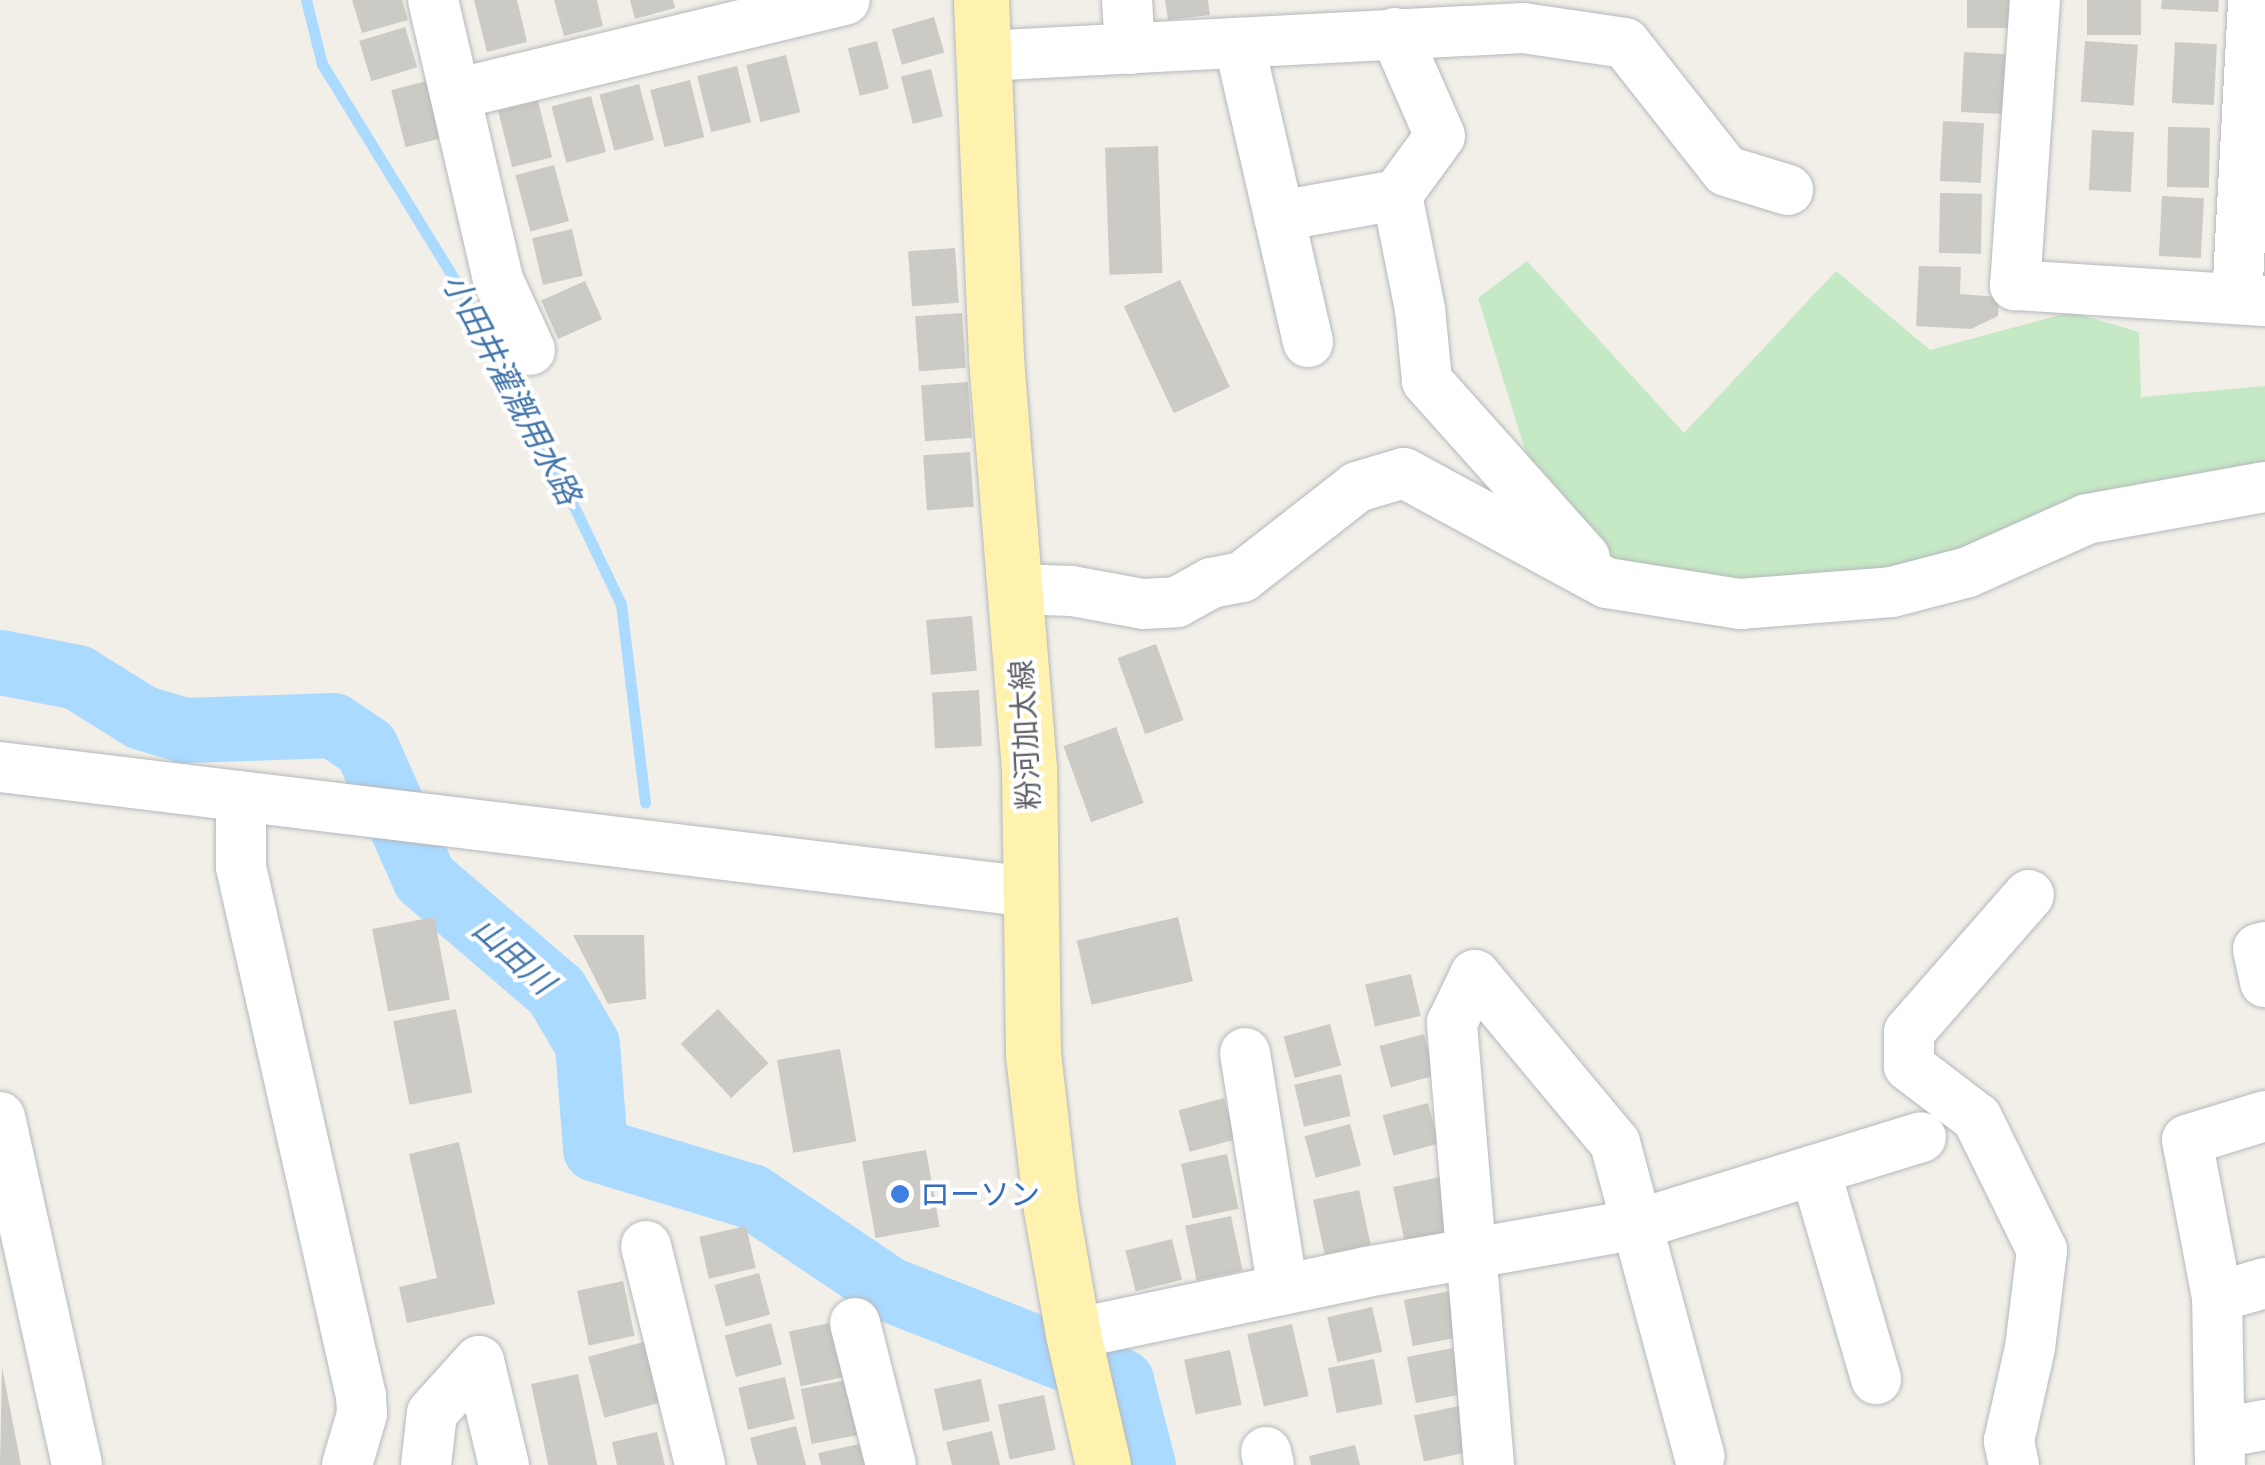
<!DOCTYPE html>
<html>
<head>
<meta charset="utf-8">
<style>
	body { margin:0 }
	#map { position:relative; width:2265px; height:1465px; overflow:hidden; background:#f1efe8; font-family:Inter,"Noto Sans JP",sans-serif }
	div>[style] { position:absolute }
	.green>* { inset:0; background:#c5e8c5 }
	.stream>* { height:11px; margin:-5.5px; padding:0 5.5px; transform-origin:5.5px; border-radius:5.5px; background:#aadaff }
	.river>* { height:65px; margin:-32.5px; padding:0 32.5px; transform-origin:32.5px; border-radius:32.5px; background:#aadaff }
	.building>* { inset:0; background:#cccac5; transform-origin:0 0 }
	.roads { filter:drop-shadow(0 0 2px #b5b8bc) drop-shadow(0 0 2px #b5b8bc) }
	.minor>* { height:50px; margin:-25px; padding:0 25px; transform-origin:25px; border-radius:25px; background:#fff }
	.major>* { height:55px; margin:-27.5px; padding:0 27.5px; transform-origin:27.5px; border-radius:27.5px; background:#fff2af }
	.dots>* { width:28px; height:28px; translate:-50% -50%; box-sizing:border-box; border:5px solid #fff; border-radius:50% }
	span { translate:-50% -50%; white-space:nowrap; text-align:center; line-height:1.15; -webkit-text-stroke:8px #fff; paint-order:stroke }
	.street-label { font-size:30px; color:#5f6368 }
	.shop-label { font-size:30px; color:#366cbe }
	.left { translate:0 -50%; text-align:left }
	.water-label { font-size:32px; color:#4174aa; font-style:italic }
</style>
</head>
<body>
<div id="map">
	<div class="green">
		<i style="clip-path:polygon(1527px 261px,1684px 433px,1836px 271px,1930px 350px,2071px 312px,2139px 332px,2141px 397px,2265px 386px,2265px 470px,1900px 579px,1746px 585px,1568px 555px,1542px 505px,1478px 298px)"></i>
	</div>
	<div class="stream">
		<i style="left:306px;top:0;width:66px;rotate:76deg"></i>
		<i style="left:322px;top:64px;width:344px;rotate:58.4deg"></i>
		<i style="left:502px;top:357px;width:274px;rotate:64.3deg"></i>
		<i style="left:621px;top:604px;width:200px;rotate:83.1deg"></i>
	</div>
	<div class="river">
		<i style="left:0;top:662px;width:78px;rotate:11deg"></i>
		<i style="left:77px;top:677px;width:75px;rotate:32deg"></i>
		<i style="left:141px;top:717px;width:45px;rotate:16.8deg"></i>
		<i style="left:184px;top:730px;width:149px;rotate:-1.9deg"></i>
		<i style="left:333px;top:725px;width:40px;rotate:34deg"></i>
		<i style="left:366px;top:747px;width:143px;rotate:66.1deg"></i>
		<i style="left:424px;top:878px;width:174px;rotate:40.6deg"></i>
		<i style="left:556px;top:991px;width:61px;rotate:59.7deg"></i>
		<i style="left:587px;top:1044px;width:105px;rotate:85.6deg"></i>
		<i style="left:595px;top:1149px;width:163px;rotate:16.8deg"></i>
		<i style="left:751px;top:1196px;width:166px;rotate:34deg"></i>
		<i style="left:889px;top:1289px;width:250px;rotate:21.6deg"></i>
		<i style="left:1121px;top:1381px;width:87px;rotate:75.3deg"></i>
	</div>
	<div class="building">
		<i style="clip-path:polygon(352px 0,402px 0,408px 20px,362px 33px)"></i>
		<i style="clip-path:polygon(474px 0,517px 0,527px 42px,487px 52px)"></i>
		<i style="clip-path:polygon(554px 0,597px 0,603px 26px,564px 36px)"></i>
		<i style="clip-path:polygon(630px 0,673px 0,675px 8px,635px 19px)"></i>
		<i style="clip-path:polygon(1165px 0,1208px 0,1210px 15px,1168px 20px)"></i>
		<i style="left:1967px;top:0;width:42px;height:28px"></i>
		<i style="left:2087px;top:0;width:54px;height:35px"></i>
		<i style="clip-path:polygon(2162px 0,2219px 0,2218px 12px,2161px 9px)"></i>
		<i style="left:934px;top:17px;width:37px;height:44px;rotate:74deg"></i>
		<i style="left:405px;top:27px;width:42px;height:48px;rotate:73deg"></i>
		<i style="left:877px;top:41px;width:49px;height:30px;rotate:76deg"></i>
		<i style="left:2085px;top:41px;width:53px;height:61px;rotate:4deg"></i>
		<i style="left:2175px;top:42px;width:42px;height:61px;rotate:3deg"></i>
		<i style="left:1964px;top:52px;width:42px;height:60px;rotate:3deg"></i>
		<i style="left:786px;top:55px;width:59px;height:41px;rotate:76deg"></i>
		<i style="left:737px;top:66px;width:58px;height:41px;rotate:76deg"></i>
		<i style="left:931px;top:69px;width:49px;height:31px;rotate:76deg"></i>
		<i style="left:431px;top:80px;width:59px;height:41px;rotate:76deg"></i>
		<i style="left:690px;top:80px;width:59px;height:41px;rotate:76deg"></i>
		<i style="left:639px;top:84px;width:58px;height:41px;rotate:75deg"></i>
		<i style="left:591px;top:96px;width:58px;height:41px;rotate:75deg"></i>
		<i style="left:538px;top:101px;width:58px;height:41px;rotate:76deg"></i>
		<i style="left:1943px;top:121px;width:41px;height:60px;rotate:3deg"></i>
		<i style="left:2168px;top:127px;width:42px;height:60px;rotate:1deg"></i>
		<i style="left:2092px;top:130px;width:42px;height:60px;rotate:3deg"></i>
		<i style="left:1158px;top:146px;width:127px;height:53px;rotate:88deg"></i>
		<i style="left:554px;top:165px;width:58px;height:40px;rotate:75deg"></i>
		<i style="left:1940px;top:193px;width:42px;height:60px;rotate:1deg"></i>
		<i style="left:2162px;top:196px;width:42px;height:60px;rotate:3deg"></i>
		<i style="left:572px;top:229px;width:48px;height:41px;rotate:77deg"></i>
		<i style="left:955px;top:248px;width:55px;height:47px;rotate:86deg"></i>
		<i style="clip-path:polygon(1919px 266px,1961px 267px,1960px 294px,1999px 297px,1998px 316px,1971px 329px,1916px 326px)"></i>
		<i style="left:1180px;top:280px;width:118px;height:62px;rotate:65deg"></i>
		<i style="left:585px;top:281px;width:42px;height:48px;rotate:66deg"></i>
		<i style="left:962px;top:313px;width:55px;height:47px;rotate:86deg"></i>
		<i style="left:968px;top:382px;width:56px;height:47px;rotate:86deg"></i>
		<i style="left:970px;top:452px;width:55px;height:47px;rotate:86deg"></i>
		<i style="left:972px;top:616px;width:55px;height:46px;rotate:85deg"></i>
		<i style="left:1156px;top:644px;width:81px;height:41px;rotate:70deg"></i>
		<i style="left:979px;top:690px;width:56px;height:47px;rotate:87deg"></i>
		<i style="left:1116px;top:727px;width:81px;height:56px;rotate:70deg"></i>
		<i style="left:434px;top:917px;width:84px;height:63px;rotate:79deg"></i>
		<i style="left:1178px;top:917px;width:66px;height:104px;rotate:77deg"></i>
		<i style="clip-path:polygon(573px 935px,644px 935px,646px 999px,608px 1004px)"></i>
		<i style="left:1411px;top:974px;width:43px;height:47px;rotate:77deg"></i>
		<i style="left:456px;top:1009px;width:85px;height:64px;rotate:79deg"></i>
		<i style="left:718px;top:1009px;width:74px;height:51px;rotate:47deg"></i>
		<i style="left:1330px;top:1024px;width:43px;height:48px;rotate:75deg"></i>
		<i style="left:1424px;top:1034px;width:43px;height:46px;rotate:75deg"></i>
		<i style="left:840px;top:1049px;width:94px;height:64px;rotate:80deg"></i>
		<i style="left:1341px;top:1074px;width:43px;height:48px;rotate:77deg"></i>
		<i style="left:1224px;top:1098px;width:43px;height:47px;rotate:75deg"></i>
		<i style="left:1428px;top:1103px;width:42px;height:47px;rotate:75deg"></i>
		<i style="left:1350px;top:1124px;width:43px;height:47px;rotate:75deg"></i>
		<i style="clip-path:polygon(459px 1142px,495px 1304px,407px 1323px,399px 1287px,437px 1278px,409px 1154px)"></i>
		<i style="left:926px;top:1150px;width:78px;height:65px;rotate:80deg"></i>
		<i style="left:1227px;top:1154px;width:56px;height:47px;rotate:78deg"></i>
		<i style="left:1440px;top:1177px;width:56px;height:48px;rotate:78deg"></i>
		<i style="left:1359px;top:1190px;width:56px;height:47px;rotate:78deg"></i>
		<i style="left:1231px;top:1216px;width:56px;height:47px;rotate:78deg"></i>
		<i style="left:746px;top:1226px;width:43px;height:48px;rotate:77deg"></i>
		<i style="left:1172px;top:1239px;width:42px;height:48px;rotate:76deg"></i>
		<i style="left:759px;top:1273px;width:43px;height:46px;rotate:75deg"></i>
		<i style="left:623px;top:1281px;width:56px;height:47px;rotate:78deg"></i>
		<i style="left:1450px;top:1291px;width:47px;height:47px;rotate:79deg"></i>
		<i style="left:1372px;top:1307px;width:46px;height:46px;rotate:77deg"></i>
		<i style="left:834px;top:1322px;width:56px;height:46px;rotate:78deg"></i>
		<i style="left:771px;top:1323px;width:43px;height:48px;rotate:75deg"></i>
		<i style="left:1292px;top:1324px;width:74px;height:46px;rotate:77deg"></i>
		<i style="left:647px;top:1341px;width:63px;height:61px;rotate:75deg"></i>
		<i style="left:1453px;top:1348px;width:47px;height:47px;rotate:79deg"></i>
		<i style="left:1230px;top:1350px;width:56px;height:47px;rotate:78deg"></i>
		<i style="left:1374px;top:1359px;width:46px;height:47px;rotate:79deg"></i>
		<i style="clip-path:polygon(2px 1367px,21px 1465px,0 1465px)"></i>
		<i style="left:578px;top:1374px;width:93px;height:48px;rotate:78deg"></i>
		<i style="left:785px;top:1377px;width:43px;height:48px;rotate:77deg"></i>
		<i style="left:981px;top:1379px;width:43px;height:48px;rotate:78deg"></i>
		<i style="left:847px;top:1380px;width:56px;height:47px;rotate:79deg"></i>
		<i style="left:1044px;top:1395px;width:56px;height:47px;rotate:78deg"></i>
		<i style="left:1459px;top:1406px;width:47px;height:46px;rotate:78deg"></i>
		<i style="clip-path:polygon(796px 1426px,806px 1465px,757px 1465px,750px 1438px)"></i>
		<i style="clip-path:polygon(992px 1431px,1000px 1465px,952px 1465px,946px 1442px)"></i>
		<i style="clip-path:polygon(657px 1432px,665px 1465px,617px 1465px,612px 1442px)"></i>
		<i style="clip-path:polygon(864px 1443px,869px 1465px,821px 1465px,818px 1453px)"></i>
		<i style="clip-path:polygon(1355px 1445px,1360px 1465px,1311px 1465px,1309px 1456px)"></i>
	</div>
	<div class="roads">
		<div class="minor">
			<i style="left:433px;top:0;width:287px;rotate:76.9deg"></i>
			<i style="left:498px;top:280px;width:77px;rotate:65.4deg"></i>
			<i style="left:1127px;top:0;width:49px;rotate:86.5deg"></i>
			<i style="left:2035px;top:0;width:286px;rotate:94deg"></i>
			<i style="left:2015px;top:285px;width:251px;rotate:3.7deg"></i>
			<i style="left:1395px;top:33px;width:112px;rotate:66.4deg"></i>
			<i style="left:1440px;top:136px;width:73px;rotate:126.1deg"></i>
			<i style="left:1397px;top:195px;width:116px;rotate:78.6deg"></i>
			<i style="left:1420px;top:309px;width:72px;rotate:84.4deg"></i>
			<i style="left:1427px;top:381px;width:237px;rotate:48.2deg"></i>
			<i style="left:1239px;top:43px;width:307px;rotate:77deg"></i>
			<i style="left:984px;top:56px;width:540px;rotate:-2.97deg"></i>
			<i style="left:1523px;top:28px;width:103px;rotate:8.4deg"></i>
			<i style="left:1625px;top:43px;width:163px;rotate:51.7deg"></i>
			<i style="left:1726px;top:171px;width:65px;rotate:17deg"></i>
			<i style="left:456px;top:94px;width:400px;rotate:-13.6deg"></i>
			<i style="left:1279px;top:216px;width:120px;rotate:-10.1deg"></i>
			<i style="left:2237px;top:299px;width:299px;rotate:-86.9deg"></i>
			<i style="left:1015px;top:589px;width:57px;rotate:2deg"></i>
			<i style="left:1072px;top:591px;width:72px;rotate:10.4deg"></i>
			<i style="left:1143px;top:604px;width:34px;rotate:-3deg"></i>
			<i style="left:1177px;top:602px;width:39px;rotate:-29deg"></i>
			<i style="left:1211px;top:583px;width:32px;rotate:-11deg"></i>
			<i style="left:1242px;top:577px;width:146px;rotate:-38deg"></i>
			<i style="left:1357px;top:487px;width:49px;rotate:-16.6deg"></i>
			<i style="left:1404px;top:473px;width:231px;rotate:28.5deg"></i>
			<i style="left:1607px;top:583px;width:135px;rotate:9deg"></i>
			<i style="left:1740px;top:604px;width:152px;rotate:-4.5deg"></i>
			<i style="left:1892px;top:592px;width:79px;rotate:-14.7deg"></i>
			<i style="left:1968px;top:572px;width:130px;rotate:-24deg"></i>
			<i style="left:2087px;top:519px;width:181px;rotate:-10.2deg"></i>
			<i style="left:0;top:767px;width:1038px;rotate:6.92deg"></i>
			<i style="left:241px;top:799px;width:68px;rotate:90deg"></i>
			<i style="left:241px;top:867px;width:542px;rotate:77.22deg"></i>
			<i style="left:361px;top:1396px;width:18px;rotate:87deg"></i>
			<i style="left:362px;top:1414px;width:53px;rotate:106.4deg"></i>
			<i style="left:2265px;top:947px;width:7px;rotate:164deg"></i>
			<i style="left:2258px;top:949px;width:34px;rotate:78deg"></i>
			<i style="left:1245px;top:1053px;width:239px;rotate:80.9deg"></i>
			<i style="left:0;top:1117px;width:356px;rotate:77.5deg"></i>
			<i style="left:1815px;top:1170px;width:218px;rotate:73.7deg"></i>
			<i style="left:646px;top:1246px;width:226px;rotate:76.1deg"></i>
			<i style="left:2217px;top:1297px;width:50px;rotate:-16.3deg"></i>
			<i style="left:855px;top:1323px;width:146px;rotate:75.8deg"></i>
			<i style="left:1073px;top:1334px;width:299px;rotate:-11.9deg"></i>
			<i style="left:1366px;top:1272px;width:277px;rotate:-10deg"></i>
			<i style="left:1639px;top:1224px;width:295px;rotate:-17.1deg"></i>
			<i style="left:2220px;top:1433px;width:46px;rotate:-10.1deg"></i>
			<i style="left:1266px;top:1452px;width:13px;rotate:77deg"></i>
			<i style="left:426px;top:1465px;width:52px;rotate:-83.4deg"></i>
			<i style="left:432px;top:1413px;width:70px;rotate:-47.9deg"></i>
			<i style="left:479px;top:1361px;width:107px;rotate:76.5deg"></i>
			<i style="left:1489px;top:1465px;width:444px;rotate:-94.8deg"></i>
			<i style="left:1452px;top:1023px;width:53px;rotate:-64.4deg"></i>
			<i style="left:1475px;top:975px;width:219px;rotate:50.2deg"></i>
			<i style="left:1615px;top:1143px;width:325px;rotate:74.9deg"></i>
			<i style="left:2014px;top:1465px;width:25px;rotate:-102deg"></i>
			<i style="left:2009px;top:1441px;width:95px;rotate:-77.3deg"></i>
			<i style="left:2030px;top:1348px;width:99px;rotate:-83deg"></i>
			<i style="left:2042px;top:1250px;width:147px;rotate:-116.2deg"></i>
			<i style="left:1977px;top:1118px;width:86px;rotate:-142.6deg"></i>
			<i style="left:1909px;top:1066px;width:34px;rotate:-90deg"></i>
			<i style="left:1909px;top:1032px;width:182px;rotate:-48.8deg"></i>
			<i style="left:2220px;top:1465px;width:168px;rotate:-91deg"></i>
			<i style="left:2217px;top:1297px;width:160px;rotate:-100.8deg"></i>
			<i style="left:2187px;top:1140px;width:82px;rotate:-17.1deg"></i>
		</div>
		<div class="major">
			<i style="left:981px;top:0;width:359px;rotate:87.6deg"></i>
			<i style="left:996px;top:359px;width:409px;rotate:85.4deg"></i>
			<i style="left:1029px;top:767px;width:287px;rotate:89.2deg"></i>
			<i style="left:1033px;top:1054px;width:156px;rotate:83.4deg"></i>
			<i style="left:1051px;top:1209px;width:127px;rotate:80deg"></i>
			<i style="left:1073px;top:1334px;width:134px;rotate:77.1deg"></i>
		</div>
	</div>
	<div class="dots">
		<i style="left:900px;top:1194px;background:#3f7fe0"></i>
	</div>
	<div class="street-label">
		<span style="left:1025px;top:735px;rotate:-93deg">粉河加太線</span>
	</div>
	<div class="shop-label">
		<span class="left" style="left:920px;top:1194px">ローソン</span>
	</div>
	<div class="water-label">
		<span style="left:511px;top:389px;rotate:62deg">小田井灌漑用水路</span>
		<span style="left:513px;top:956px;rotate:42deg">山田川</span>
	</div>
</div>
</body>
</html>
